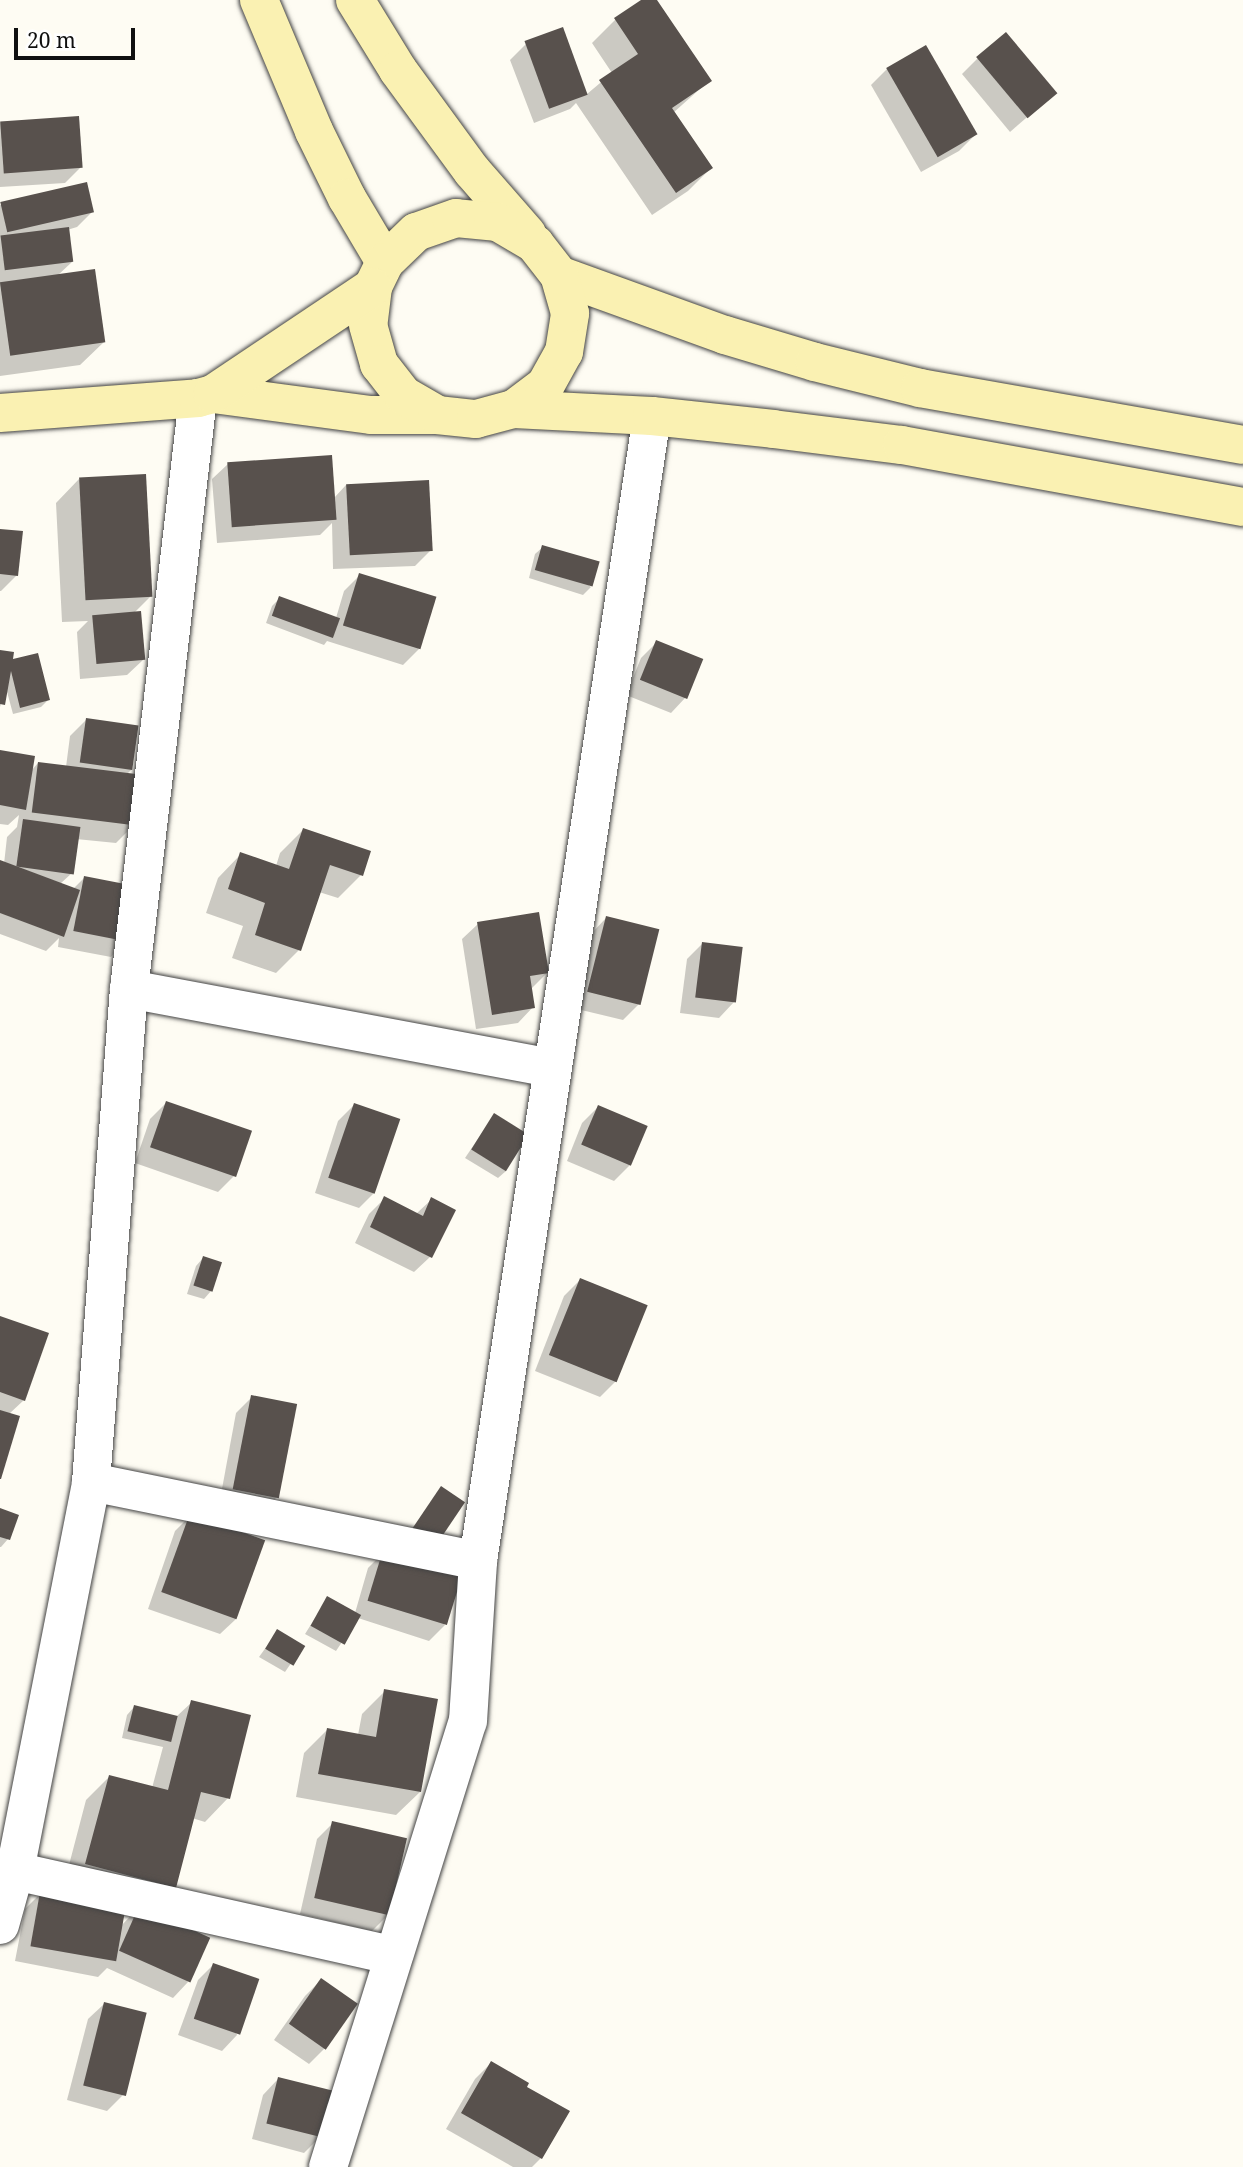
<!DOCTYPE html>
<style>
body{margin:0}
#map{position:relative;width:1243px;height:2167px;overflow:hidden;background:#fefcf3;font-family:"Noto Serif",serif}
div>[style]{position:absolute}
.shadow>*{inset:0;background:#0003}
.building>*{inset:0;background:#58514d;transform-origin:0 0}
.roads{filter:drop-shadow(0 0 2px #434343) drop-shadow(0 0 2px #434343)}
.street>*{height:38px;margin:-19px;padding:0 19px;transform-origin:19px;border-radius:19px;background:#fff}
.secondary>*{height:38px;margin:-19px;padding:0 19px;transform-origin:19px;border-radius:19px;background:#faf1b2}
span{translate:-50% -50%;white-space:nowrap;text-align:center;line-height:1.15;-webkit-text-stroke:7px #fff;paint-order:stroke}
.scale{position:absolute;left:14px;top:28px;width:121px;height:32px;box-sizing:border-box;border:4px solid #101010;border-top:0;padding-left:9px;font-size:21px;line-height:24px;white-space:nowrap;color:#101010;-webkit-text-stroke:5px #fff;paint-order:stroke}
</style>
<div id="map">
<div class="shadow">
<i style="clip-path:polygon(644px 0,655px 0,710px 80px,673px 113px,711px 168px,688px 191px,652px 215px,576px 103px,570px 109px,534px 123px,510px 60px,526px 44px,562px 30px,587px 94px,612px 73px,592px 43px,615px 20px)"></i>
<i style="clip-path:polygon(978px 58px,1055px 93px,1010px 132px,962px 74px)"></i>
<i style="clip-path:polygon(887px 69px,975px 135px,959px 151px,921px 172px,871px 85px)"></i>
<i style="clip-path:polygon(0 122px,81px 167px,65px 183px,0 187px)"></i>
<i style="clip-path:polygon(0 205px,92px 212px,77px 227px,67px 230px,72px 262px,57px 276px,104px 342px,80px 365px,0 376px)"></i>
<i style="clip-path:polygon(228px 464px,334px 498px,346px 485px,431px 550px,415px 566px,333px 569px,332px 523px,320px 535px,217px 543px,212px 479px)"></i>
<i style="clip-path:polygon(79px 479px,151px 596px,134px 613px,143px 660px,127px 675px,80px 679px,77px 632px,88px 621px,62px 622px,56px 503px)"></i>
<i style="clip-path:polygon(0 531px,17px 575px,1px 591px,0 591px)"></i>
<i style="clip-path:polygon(543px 547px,591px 587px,583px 595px,529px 578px,535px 554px)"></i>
<i style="clip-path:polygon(360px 575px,419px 649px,403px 665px,327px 641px,324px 645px,266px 623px,272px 606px,280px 598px,336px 618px,344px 591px)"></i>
<i style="clip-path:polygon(657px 642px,686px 697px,671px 713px,626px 695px,641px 658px)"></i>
<i style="clip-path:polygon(0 651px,48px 700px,41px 707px,13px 714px,6px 688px,0 707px)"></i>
<i style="clip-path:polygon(86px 720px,132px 769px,127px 774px,132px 827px,116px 843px,76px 839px,72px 873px,60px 884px,73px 889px,85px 877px,126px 941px,111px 957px,58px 947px,59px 938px,46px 951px,0 934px,0 862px,4px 864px,7px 837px,17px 827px,19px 815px,8px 825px,0 824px,0 752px,31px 771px,38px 763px,66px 767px,70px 736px)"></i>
<i style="clip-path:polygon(303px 830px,361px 875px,338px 898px,319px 892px,299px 950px,276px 973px,232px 958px,243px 926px,206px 913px,218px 878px,241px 854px,276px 866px,280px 853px)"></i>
<i style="clip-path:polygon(606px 918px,639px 1004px,623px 1020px,573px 1008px,591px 934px)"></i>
<i style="clip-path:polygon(478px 924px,548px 972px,532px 988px,533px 1007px,518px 1023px,476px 1029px,462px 939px)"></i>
<i style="clip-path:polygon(703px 943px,734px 1002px,719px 1018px,680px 1013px,687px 959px)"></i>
<i style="clip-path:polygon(166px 1103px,234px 1176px,218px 1192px,135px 1163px,150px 1119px)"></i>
<i style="clip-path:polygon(354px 1105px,375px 1192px,359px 1208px,315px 1193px,338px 1121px)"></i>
<i style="clip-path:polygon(598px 1107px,630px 1165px,614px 1181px,567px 1161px,582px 1123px)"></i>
<i style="clip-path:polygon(494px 1115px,506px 1171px,498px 1178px,465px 1158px)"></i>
<i style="clip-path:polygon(385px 1198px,416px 1214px,432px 1199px,430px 1257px,414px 1272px,355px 1243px,369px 1214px)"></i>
<i style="clip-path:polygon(203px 1258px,211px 1291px,204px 1299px,187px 1294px,196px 1266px)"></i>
<i style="clip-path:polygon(580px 1280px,616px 1381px,600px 1397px,535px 1371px,564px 1296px)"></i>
<i style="clip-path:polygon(0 1318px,24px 1400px,9px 1414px,0 1475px)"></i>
<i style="clip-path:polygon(252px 1397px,277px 1497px,261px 1513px,219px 1505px,236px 1413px)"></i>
<i style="clip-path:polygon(0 1510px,8px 1539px,1px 1547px,0 1547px)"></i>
<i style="clip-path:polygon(191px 1515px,263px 1541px,236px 1619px,220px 1634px,148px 1609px,175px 1531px)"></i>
<i style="clip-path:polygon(384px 1552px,445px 1625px,429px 1641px,358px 1618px,336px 1651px,305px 1634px,327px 1599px,355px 1613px,368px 1568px)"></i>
<i style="clip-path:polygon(277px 1632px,303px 1646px,285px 1672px,259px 1657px)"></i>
<i style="clip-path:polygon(385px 1691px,420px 1792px,396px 1815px,296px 1797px,304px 1753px,327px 1730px,358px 1735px,362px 1714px)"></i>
<i style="clip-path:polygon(192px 1702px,228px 1798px,205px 1822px,192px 1818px,149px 1912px,188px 1982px,173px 1998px,107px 1968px,98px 1977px,15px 1961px,25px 1909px,40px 1894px,121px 1926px,139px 1907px,63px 1888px,86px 1800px,109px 1777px,152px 1788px,163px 1747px,122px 1738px,127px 1715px,134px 1707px,176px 1717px)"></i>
<i style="clip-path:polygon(333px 1823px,388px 1915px,372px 1931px,300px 1914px,317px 1839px)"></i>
<i style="clip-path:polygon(213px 1965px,237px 2035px,222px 2051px,178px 2035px,198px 1980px)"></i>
<i style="clip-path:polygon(321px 1980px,356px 2004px,325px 2048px,309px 2064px,274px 2040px,305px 1996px)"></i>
<i style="clip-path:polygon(104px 2004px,123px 2095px,107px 2111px,67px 2100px,88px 2019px)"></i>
<i style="clip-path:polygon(491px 2063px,525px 2088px,541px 2158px,532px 2167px,513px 2167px,446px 2129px,475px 2079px)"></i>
<i style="clip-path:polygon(278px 2079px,320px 2137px,304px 2153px,252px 2139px,263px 2095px)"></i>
</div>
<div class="building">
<i style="clip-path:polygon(641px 0,657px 0,712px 81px,672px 108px,713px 168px,676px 193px,599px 80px,638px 54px,614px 18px)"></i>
<i style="left:563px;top:27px;width:72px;height:41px;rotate:70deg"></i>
<i style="left:1006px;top:32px;width:80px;height:39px;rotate:50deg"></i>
<i style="left:926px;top:45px;width:103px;height:46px;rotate:60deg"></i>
<i style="left:79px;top:116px;width:52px;height:79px;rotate:86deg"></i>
<i style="left:87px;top:182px;width:31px;height:89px;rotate:77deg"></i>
<i style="left:69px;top:227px;width:35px;height:69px;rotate:83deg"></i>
<i style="left:95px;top:269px;width:74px;height:96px;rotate:82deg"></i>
<i style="left:332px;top:455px;width:65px;height:105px;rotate:86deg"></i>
<i style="left:146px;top:474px;width:123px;height:67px;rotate:87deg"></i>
<i style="left:429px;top:480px;width:71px;height:83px;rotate:87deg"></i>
<i style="clip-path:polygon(0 529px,23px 531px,18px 576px,0 574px)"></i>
<i style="left:542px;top:545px;width:60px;height:26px;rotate:16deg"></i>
<i style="left:359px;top:573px;width:81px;height:55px;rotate:17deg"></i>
<i style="left:279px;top:596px;width:65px;height:21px;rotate:20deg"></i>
<i style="left:141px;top:611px;width:49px;height:49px;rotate:85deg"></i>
<i style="left:656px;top:640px;width:51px;height:43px;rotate:22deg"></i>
<i style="clip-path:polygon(0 650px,14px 652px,13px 659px,38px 653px,50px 700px,20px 708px,11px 671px,5px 705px,0 704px)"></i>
<i style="left:86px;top:718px;width:53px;height:45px;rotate:8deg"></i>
<i style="clip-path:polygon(0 750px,35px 756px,26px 810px,0 805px)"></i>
<i style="left:38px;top:762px;width:103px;height:51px;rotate:7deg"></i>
<i style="left:23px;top:819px;width:58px;height:48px;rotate:8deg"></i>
<i style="clip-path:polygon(303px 828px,371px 851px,363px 876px,330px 865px,301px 951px,255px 935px,265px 903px,228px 889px,240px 852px,289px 869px)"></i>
<i style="clip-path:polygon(0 860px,80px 890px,64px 937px,0 913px)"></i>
<i style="left:84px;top:876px;width:56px;height:56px;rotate:11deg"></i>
<i style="clip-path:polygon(539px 912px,549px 973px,530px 976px,535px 1008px,492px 1015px,477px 922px)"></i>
<i style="left:606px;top:916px;width:55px;height:78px;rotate:14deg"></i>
<i style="left:702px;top:942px;width:41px;height:56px;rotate:7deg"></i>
<i style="left:166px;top:1101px;width:91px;height:49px;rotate:19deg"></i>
<i style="left:354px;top:1103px;width:49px;height:79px;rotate:19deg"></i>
<i style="left:598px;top:1105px;width:54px;height:43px;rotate:23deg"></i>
<i style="left:494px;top:1113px;width:41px;height:43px;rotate:32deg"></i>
<i style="clip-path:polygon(384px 1196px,423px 1216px,431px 1197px,456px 1210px,432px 1258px,370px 1227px)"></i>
<i style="left:203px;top:1256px;width:20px;height:31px;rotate:18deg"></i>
<i style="left:580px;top:1278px;width:73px;height:83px;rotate:22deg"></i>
<i style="clip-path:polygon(0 1316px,49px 1333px,25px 1401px,0 1392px)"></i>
<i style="left:251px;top:1395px;width:47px;height:96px;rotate:11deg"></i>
<i style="clip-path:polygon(0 1410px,20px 1416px,1px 1479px,0 1479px)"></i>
<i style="left:441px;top:1486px;width:29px;height:51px;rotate:34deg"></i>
<i style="clip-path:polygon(0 1508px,19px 1515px,10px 1540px,0 1537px)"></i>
<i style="left:190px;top:1513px;width:80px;height:84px;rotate:20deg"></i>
<i style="left:383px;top:1550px;width:83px;height:53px;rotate:17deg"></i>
<i style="left:327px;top:1596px;width:39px;height:34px;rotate:29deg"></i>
<i style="left:277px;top:1629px;width:33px;height:23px;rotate:31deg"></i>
<i style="clip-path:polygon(384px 1689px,438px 1699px,421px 1792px,318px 1774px,327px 1728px,376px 1737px)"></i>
<i style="clip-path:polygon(191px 1700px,251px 1715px,230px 1799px,201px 1792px,176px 1888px,85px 1864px,109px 1775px,168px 1790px)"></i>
<i style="left:134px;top:1705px;width:45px;height:27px;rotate:14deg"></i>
<i style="left:332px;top:1821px;width:77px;height:79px;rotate:13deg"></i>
<i style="left:40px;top:1892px;width:87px;height:55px;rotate:10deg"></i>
<i style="left:139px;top:1906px;width:78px;height:49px;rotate:24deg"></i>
<i style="left:213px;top:1963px;width:49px;height:59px;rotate:19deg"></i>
<i style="left:321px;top:1978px;width:45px;height:56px;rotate:35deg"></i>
<i style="left:104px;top:2002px;width:44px;height:86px;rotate:14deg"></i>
<i style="clip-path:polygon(491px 2061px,529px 2083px,527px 2087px,570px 2111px,542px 2159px,461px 2113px)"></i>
<i style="left:278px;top:2077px;width:57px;height:48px;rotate:14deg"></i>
</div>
<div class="roads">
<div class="street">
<i style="left:129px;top:989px;width:431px;rotate:10.6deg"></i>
<i style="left:91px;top:1482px;width:395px;rotate:11.5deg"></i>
<i style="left:15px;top:1871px;width:388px;rotate:12.6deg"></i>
<i style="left:0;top:1925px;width:56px;rotate:-74.5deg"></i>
<i style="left:15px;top:1871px;width:396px;rotate:-78.9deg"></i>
<i style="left:91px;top:1482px;width:494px;rotate:-85.6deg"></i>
<i style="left:129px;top:989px;width:595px;rotate:-83.34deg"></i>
<i style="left:328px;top:2167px;width:467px;rotate:-72.6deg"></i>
<i style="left:468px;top:1721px;width:160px;rotate:-86.4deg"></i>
<i style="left:478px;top:1561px;width:1158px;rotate:-81.36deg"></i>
</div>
<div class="secondary">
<i style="left:259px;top:0;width:142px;rotate:67.2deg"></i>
<i style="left:314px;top:131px;width:75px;rotate:63.8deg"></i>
<i style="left:347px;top:198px;width:74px;rotate:59.3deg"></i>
<i style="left:355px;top:0;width:82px;rotate:58.4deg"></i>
<i style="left:398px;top:70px;width:125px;rotate:53.8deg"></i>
<i style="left:472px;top:171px;width:84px;rotate:48.9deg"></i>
<i style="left:559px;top:275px;width:177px;rotate:19.9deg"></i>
<i style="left:725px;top:335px;width:94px;rotate:16.7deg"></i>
<i style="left:815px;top:362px;width:108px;rotate:13.9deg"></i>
<i style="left:920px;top:388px;width:328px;rotate:10deg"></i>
<i style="left:213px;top:394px;width:159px;rotate:7.6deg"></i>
<i style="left:371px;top:415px;width:66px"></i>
<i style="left:514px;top:409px;width:39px;rotate:-37deg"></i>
<i style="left:545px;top:386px;width:39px;rotate:-61deg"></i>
<i style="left:564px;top:352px;width:39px;rotate:-81deg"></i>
<i style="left:570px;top:313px;width:40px;rotate:-106deg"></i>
<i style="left:559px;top:275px;width:39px;rotate:-128deg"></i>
<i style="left:535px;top:244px;width:43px;rotate:-149.3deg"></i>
<i style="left:498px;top:222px;width:42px;rotate:-174.6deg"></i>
<i style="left:456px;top:218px;width:42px;rotate:160.7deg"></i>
<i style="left:416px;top:232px;width:43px;rotate:135.9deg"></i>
<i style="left:385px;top:262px;width:28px;rotate:116deg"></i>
<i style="left:373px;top:287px;width:38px;rotate:97deg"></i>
<i style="left:368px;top:325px;width:41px;rotate:74.2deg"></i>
<i style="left:379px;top:364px;width:39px;rotate:52deg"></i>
<i style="left:403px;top:395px;width:39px;rotate:30deg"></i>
<i style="left:437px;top:415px;width:39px;rotate:6deg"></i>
<i style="left:476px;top:419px;width:39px;rotate:-15deg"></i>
<i style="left:514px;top:409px;width:138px;rotate:2.9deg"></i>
<i style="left:652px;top:416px;width:122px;rotate:6.1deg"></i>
<i style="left:773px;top:429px;width:130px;rotate:7.1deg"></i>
<i style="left:902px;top:445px;width:347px;rotate:10.3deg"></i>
<i style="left:0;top:413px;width:199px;rotate:-4.3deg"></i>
<i style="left:198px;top:398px;width:16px;rotate:-15deg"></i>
<i style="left:213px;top:394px;width:192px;rotate:-33.8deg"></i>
</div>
</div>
<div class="scale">20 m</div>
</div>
